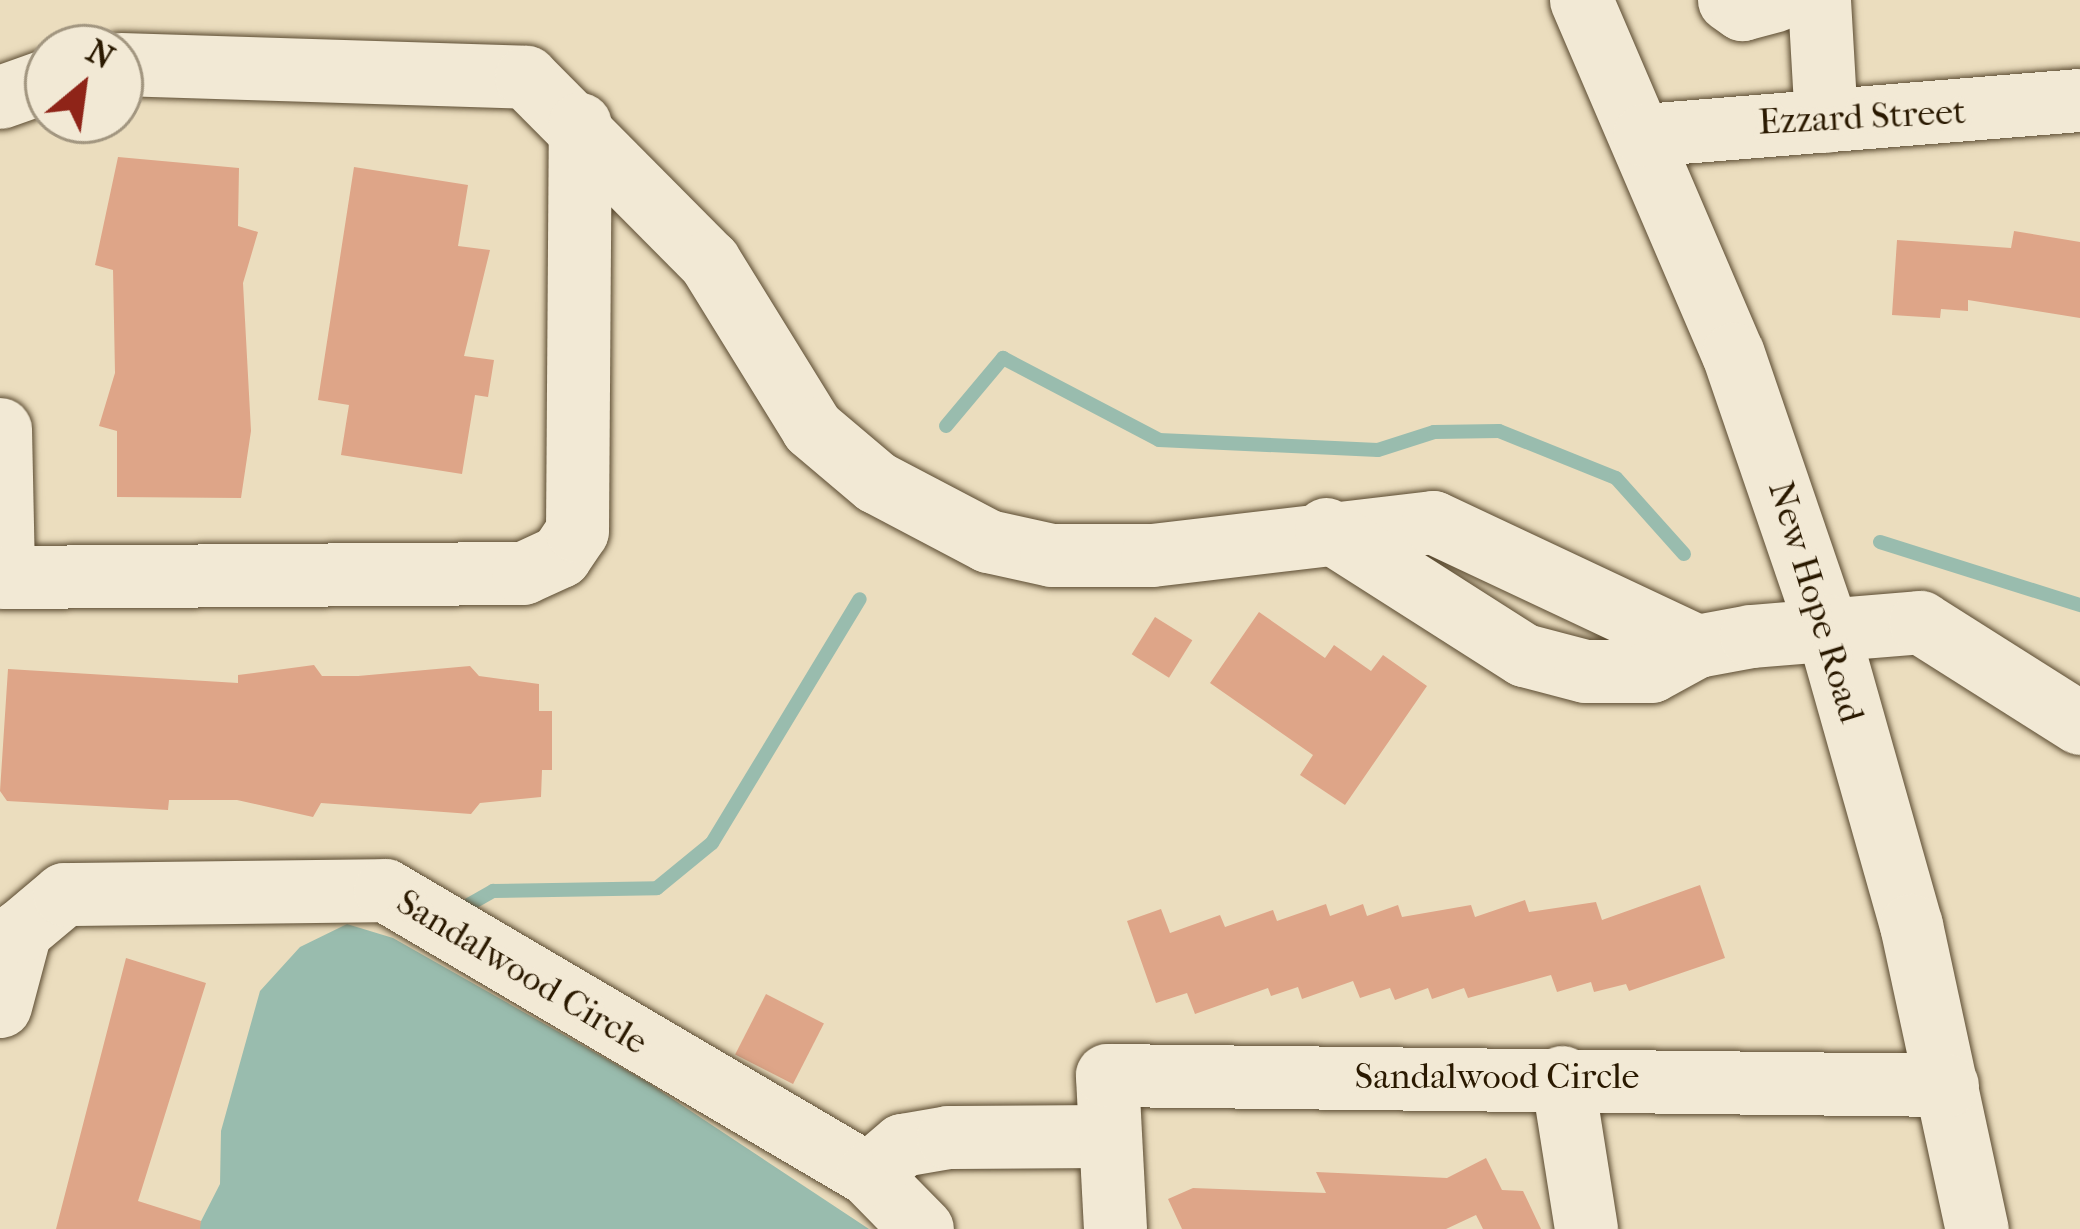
<!DOCTYPE html>
<style>
body{margin:0}
#map{position:relative;width:2080px;height:1229px;overflow:hidden;background:#ebddbe;font-family:"IM FELL French Canon",serif}
div>[style]{position:absolute}
.water>*{inset:0;background:#99bcae}
.stream>*{height:14px;margin:-7px;padding:0 7px;transform-origin:7px;border-radius:7px;background:#99bcae}
.building>*{inset:0;background:#dea588;transform-origin:0 0}
.roads{filter:drop-shadow(0 0 3px #5a4a30) drop-shadow(0 0 3px #5a4a30)}
.minor>*{height:63px;margin:-31.5px;padding:0 31.5px;transform-origin:31.5px;border-radius:31.5px;background:#f2e9d5}
span{translate:-50% -50%;white-space:nowrap;text-align:center;line-height:1.15;-webkit-text-stroke:12px #f2e9d5;paint-order:stroke}
.street-label{font-size:36px;color:#2a1900}
.north{position:absolute;left:24px;top:24px;width:120px;height:120px;box-sizing:border-box;background:#f2e9d5;border:3px solid #a29680;border-radius:50%;rotate:29deg;font-size:33px;font-weight:700;line-height:48px;text-align:center;color:#2a1900}
.north::after{content:'';display:block;margin:auto;width:42px;height:54px;background:#8f2418;clip-path:polygon(50% 0,100% 100%,50% 72%,0 100%)}
</style>
<div id="map">
<div class="water">
<i style="clip-path:polygon(347px 924px,393px 938px,647px 1082px,869px 1229px,197px 1229px,220px 1184px,221px 1131px,260px 991px,300px 947px)"></i>
</div>
<div class="stream">
<i style="left:946px;top:426px;width:89px;rotate:-50deg"></i>
<i style="left:1003px;top:358px;width:176px;rotate:27.7deg"></i>
<i style="left:1159px;top:440px;width:219px;rotate:2.6deg"></i>
<i style="left:1378px;top:450px;width:59px;rotate:-17.8deg"></i>
<i style="left:1434px;top:432px;width:65px;rotate:-0.9deg"></i>
<i style="left:1499px;top:431px;width:126px;rotate:21.9deg"></i>
<i style="left:1616px;top:478px;width:102px;rotate:48.2deg"></i>
<i style="left:1880px;top:542px;width:210px;rotate:17.5deg"></i>
<i style="left:456px;top:912px;width:43px;rotate:-29.6deg"></i>
<i style="left:493px;top:891px;width:164px;rotate:-1deg"></i>
<i style="left:657px;top:888px;width:71px;rotate:-39.3deg"></i>
<i style="left:712px;top:843px;width:285px;rotate:-58.8deg"></i>
</div>
<div class="building">
<i style="clip-path:polygon(118px 157px,239px 168px,238px 226px,258px 232px,243px 283px,251px 431px,241px 498px,117px 497px,117px 431px,99px 426px,115px 373px,113px 270px,95px 265px)"></i>
<i style="clip-path:polygon(354px 167px,468px 185px,458px 246px,490px 250px,464px 356px,494px 360px,488px 397px,475px 395px,462px 474px,341px 455px,349px 405px,318px 400px)"></i>
<i style="clip-path:polygon(2014px 231px,2080px 242px,2080px 318px,1968px 300px,1968px 311px,1941px 309px,1940px 318px,1892px 315px,1897px 240px,2011px 248px)"></i>
<i style="clip-path:polygon(1259px 612px,1325px 658px,1334px 645px,1371px 671px,1383px 655px,1427px 686px,1345px 805px,1300px 775px,1313px 755px,1210px 683px)"></i>
<i style="left:1155px;top:617px;width:44px;height:44px;rotate:32deg"></i>
<i style="clip-path:polygon(314px 665px,322px 676px,358px 676px,470px 666px,479px 676px,539px 684px,539px 711px,552px 711px,552px 770px,542px 770px,541px 797px,480px 803px,471px 814px,321px 803px,313px 817px,237px 800px,169px 800px,168px 810px,7px 801px,0 791px,8px 669px,238px 683px,238px 675px)"></i>
<i style="clip-path:polygon(1700px 885px,1725px 958px,1629px 991px,1626px 984px,1594px 992px,1591px 982px,1557px 992px,1551px 975px,1468px 998px,1464px 988px,1432px 999px,1428px 988px,1395px 1000px,1390px 988px,1360px 998px,1353px 981px,1302px 999px,1298px 987px,1271px 996px,1268px 988px,1195px 1014px,1187px 993px,1156px 1003px,1127px 921px,1161px 909px,1170px 933px,1220px 915px,1225px 927px,1273px 910px,1277px 921px,1326px 904px,1330px 916px,1363px 904px,1367px 916px,1398px 905px,1402px 917px,1471px 905px,1475px 917px,1525px 900px,1529px 912px,1596px 902px,1602px 920px)"></i>
<i style="clip-path:polygon(126px 958px,206px 983px,138px 1201px,201px 1221px,200px 1229px,56px 1229px)"></i>
<i style="left:766px;top:994px;width:65px;height:68px;rotate:27deg"></i>
<i style="clip-path:polygon(1486px 1158px,1502px 1190px,1523px 1191px,1541px 1229px,1483px 1229px,1476px 1215px,1446px 1229px,1182px 1229px,1168px 1199px,1193px 1188px,1326px 1193px,1316px 1172px,1447px 1178px)"></i>
</div>
<div class="roads">
<div class="minor">
<i style="left:1581px;top:0;width:385px;rotate:66.8deg"></i>
<i style="left:1733px;top:354px;width:287px;rotate:71.1deg"></i>
<i style="left:1826px;top:625px;width:312px;rotate:74.2deg"></i>
<i style="left:1911px;top:925px;width:311px;rotate:77.8deg"></i>
<i style="left:1729px;top:0;width:16px;rotate:35deg"></i>
<i style="left:1742px;top:9px;width:34px;rotate:-15deg"></i>
<i style="left:1819px;top:0;width:121px;rotate:86.7deg"></i>
<i style="left:120px;top:64px;width:406px;rotate:1.8deg"></i>
<i style="left:526px;top:77px;width:260px;rotate:45.2deg"></i>
<i style="left:709px;top:261px;width:196px;rotate:58.3deg"></i>
<i style="left:812px;top:428px;width:84px;rotate:40.2deg"></i>
<i style="left:876px;top:482px;width:127px;rotate:27.8deg"></i>
<i style="left:988px;top:541px;width:65px;rotate:12.5deg"></i>
<i style="left:1051px;top:555px;width:101px"></i>
<i style="left:1152px;top:555px;width:283px;rotate:-6.7deg"></i>
<i style="left:1433px;top:522px;width:292px;rotate:25.2deg"></i>
<i style="left:0;top:97px;width:51px;rotate:-19.5deg"></i>
<i style="left:1644px;top:135px;width:437px;rotate:-4.6deg"></i>
<i style="left:0;top:429px;width:148px;rotate:88.8deg"></i>
<i style="left:3px;top:577px;width:520px;rotate:-0.44deg"></i>
<i style="left:523px;top:573px;width:41px;rotate:-24.7deg"></i>
<i style="left:560px;top:556px;width:30px;rotate:-56deg"></i>
<i style="left:577px;top:531px;width:407px;rotate:-89.6deg"></i>
<i style="left:1326px;top:529px;width:235px;rotate:32.5deg"></i>
<i style="left:1524px;top:655px;width:63px;rotate:14.7deg"></i>
<i style="left:1585px;top:671px;width:66px"></i>
<i style="left:1651px;top:671px;width:52px;rotate:-28.5deg"></i>
<i style="left:1697px;top:646px;width:55px;rotate:-10.5deg"></i>
<i style="left:1751px;top:636px;width:170px;rotate:-4.7deg"></i>
<i style="left:1920px;top:622px;width:189px;rotate:32.3deg"></i>
<i style="left:0;top:1006px;width:78px;rotate:-75.1deg"></i>
<i style="left:20px;top:931px;width:57px;rotate:-40.1deg"></i>
<i style="left:64px;top:894px;width:321px;rotate:-0.7deg"></i>
<i style="left:385px;top:890px;width:560px;rotate:30.46deg"></i>
<i style="left:868px;top:1174px;width:77px;rotate:45.5deg"></i>
<i style="left:1562px;top:1077px;width:154px;rotate:81deg"></i>
<i style="left:868px;top:1174px;width:45px;rotate:-40.5deg"></i>
<i style="left:902px;top:1145px;width:47px;rotate:-9.9deg"></i>
<i style="left:948px;top:1137px;width:161px;rotate:-0.4deg"></i>
<i style="left:1115px;top:1229px;width:154px;rotate:-93deg"></i>
<i style="left:1107px;top:1075px;width:840px;rotate:0.68deg"></i>
</div>
</div>
<div class="street-label">
<span style="left:1862px;top:117px;rotate:-3deg">Ezzard Street</span>
<span style="left:1816px;top:602px;rotate:73deg">New Hope Road</span>
<span style="left:522px;top:972px;rotate:31deg">Sandalwood Circle</span>
<span style="left:1497px;top:1077px">Sandalwood Circle</span>
</div>
<div class="north">N</div>
</div>
